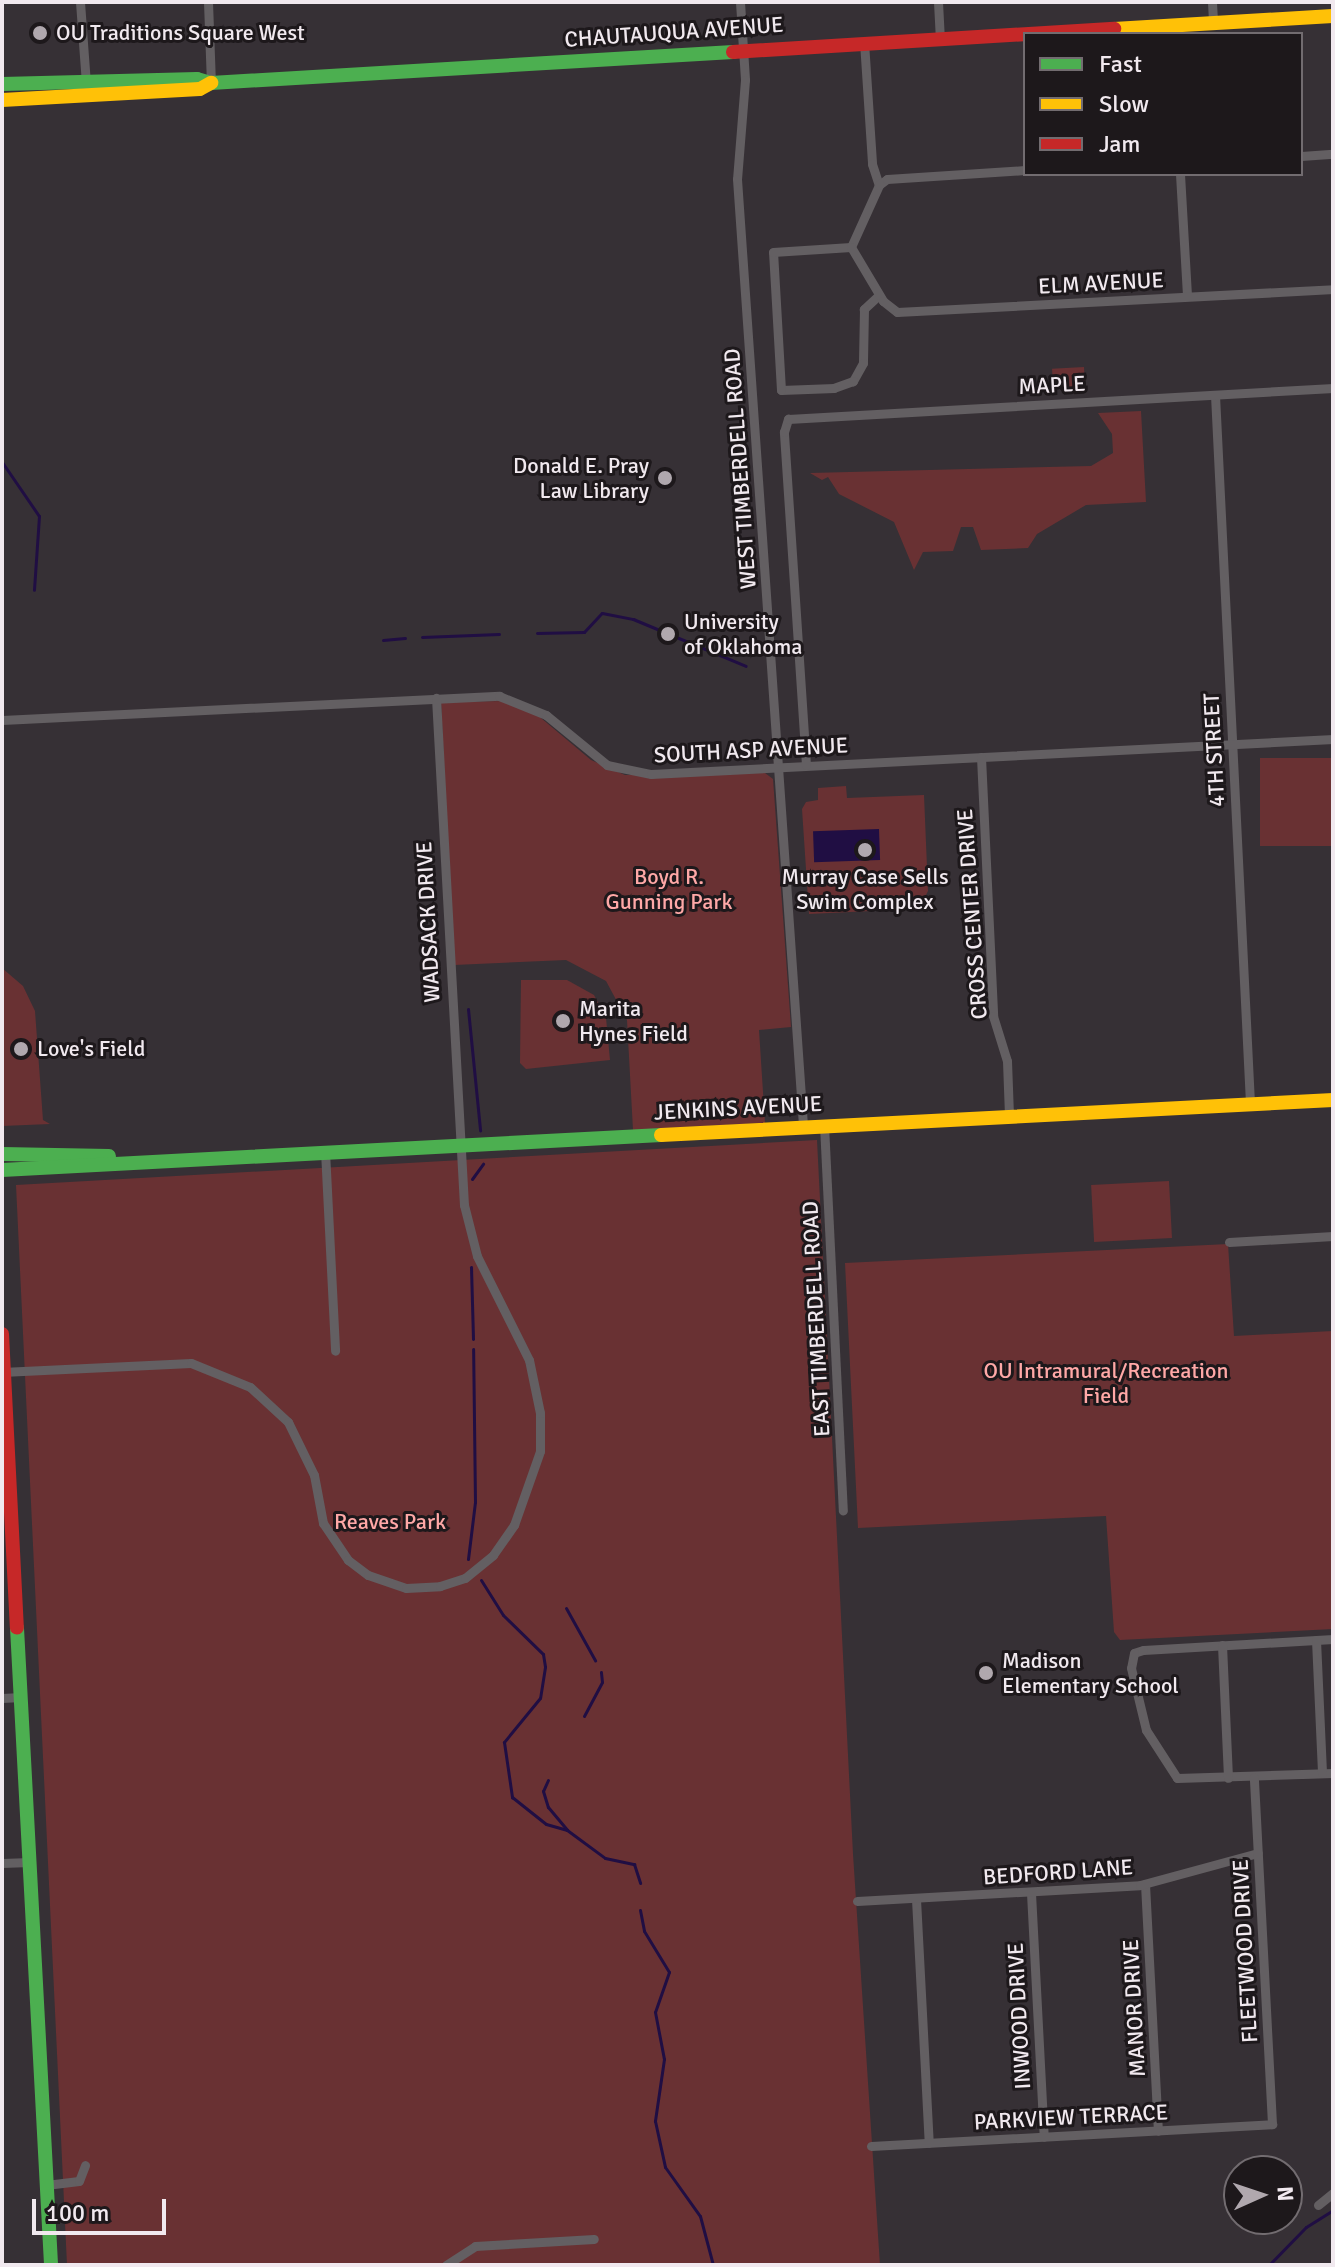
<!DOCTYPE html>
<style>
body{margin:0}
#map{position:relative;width:1335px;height:2267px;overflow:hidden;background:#363035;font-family:Signika,sans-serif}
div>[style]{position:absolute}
.green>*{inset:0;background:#693133;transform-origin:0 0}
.water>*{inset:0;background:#200e43;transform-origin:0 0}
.stream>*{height:3px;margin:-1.5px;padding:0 1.5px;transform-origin:1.5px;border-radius:1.5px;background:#200e43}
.street>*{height:9px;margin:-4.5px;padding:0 4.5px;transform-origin:4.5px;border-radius:4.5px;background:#635f62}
.fast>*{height:14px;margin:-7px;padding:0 7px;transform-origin:7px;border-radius:7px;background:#4caf50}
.slow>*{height:14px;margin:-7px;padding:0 7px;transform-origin:7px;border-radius:7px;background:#ffc107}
.jam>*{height:14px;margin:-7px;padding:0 7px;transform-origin:7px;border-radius:7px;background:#c62828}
.dots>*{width:22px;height:22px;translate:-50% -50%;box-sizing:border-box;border:4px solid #1d181b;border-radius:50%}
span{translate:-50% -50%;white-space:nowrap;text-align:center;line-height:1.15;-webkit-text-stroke:6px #1d181b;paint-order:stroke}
.street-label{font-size:22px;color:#f1e9ef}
.poi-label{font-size:22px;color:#f1e9ef}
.left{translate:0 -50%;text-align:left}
.right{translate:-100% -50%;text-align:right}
.park-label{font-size:22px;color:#ffa8a7}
.frame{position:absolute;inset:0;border:4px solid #f1e9ef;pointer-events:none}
.legend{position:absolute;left:1023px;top:32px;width:280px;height:144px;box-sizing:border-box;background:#1d181b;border:2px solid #726c70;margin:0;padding:10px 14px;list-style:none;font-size:24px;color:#f1e9ef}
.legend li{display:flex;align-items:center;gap:16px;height:40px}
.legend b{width:40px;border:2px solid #726c70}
.north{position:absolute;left:1223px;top:2155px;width:80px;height:80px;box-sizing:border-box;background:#1d181b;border:2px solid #726c70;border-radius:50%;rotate:87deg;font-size:22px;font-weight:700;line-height:32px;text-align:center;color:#f1e9ef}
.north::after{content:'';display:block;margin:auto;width:28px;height:36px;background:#b0a8ae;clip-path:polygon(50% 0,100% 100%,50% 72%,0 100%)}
.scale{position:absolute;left:32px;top:2199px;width:134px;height:36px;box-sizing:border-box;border:4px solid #f1e9ef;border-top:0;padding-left:10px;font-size:24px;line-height:28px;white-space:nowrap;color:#f1e9ef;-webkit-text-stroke:6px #1d181b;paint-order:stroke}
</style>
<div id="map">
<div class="green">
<i style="left:1084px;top:367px;width:20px;height:32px;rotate:87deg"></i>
<i style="clip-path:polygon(1141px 411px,1146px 502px,1086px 505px,1037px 534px,1028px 548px,981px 550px,973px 527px,961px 527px,953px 551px,923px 552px,914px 570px,894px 522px,839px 494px,828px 477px,822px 480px,810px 473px,1091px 466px,1113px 453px,1112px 434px,1098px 413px)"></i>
<i style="clip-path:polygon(503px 701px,535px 713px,591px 760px,625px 775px,765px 773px,773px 779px,791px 1027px,759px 1030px,765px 1123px,633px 1130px,627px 1020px,606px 981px,566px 960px,454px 965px,441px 702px)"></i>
<i style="left:1333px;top:758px;width:88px;height:73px;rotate:90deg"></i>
<i style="clip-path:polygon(846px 786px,847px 798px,924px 795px,928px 891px,924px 899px,874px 901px,871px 911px,809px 914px,802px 809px,806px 802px,818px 800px,818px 788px)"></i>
<i style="clip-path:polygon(2px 968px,23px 986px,35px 1011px,43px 1120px,50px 1124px,2px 1126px)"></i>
<i style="clip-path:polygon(521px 980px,567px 980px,594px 995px,606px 1018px,610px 1060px,526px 1069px,520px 1063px)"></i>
<i style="clip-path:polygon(817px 1140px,853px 1854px,880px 2265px,67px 2265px,16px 1185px)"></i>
<i style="left:1169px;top:1181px;width:57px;height:78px;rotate:87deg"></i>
<i style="clip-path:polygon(1228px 1244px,1234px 1336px,1333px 1331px,1333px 1629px,1120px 1640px,1114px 1632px,1106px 1516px,858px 1528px,845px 1263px)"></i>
</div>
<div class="water">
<i style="left:879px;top:829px;width:31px;height:66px;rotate:88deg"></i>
</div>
<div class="stream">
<i style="left:2px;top:462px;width:65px;rotate:55.6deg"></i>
<i style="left:39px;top:516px;width:74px;rotate:93.9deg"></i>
<i style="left:537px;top:633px;width:47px;rotate:-1.2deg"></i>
<i style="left:584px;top:632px;width:26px;rotate:-47deg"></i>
<i style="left:602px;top:613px;width:32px;rotate:11deg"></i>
<i style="left:633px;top:619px;width:122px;rotate:22.6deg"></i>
<i style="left:422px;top:637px;width:77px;rotate:-2.2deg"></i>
<i style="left:383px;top:640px;width:22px;rotate:-5deg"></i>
<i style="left:468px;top:1009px;width:122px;rotate:84.3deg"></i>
<i style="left:472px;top:1179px;width:19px;rotate:-54deg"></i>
<i style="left:471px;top:1267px;width:72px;rotate:88.4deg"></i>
<i style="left:468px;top:1559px;width:57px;rotate:-83deg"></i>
<i style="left:475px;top:1502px;width:153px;rotate:-90.7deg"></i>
<i style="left:481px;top:1580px;width:41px;rotate:57.8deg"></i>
<i style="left:503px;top:1615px;width:56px;rotate:44.3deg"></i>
<i style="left:543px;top:1654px;width:13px;rotate:81deg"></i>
<i style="left:545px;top:1667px;width:31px;rotate:99deg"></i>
<i style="left:540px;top:1698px;width:57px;rotate:129.3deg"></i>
<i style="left:504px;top:1742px;width:56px;rotate:81.7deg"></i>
<i style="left:512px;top:1797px;width:43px;rotate:38.5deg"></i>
<i style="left:546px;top:1824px;width:22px;rotate:16deg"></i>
<i style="left:566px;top:1608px;width:60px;rotate:60.9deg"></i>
<i style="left:584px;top:1716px;width:38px;rotate:-62deg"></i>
<i style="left:602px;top:1682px;width:10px;rotate:-96deg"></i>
<i style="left:548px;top:1780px;width:12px;rotate:114deg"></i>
<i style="left:543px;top:1791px;width:17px;rotate:73deg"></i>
<i style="left:548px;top:1807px;width:30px;rotate:50deg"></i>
<i style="left:567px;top:1830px;width:47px;rotate:36.4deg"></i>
<i style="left:605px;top:1858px;width:30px;rotate:12deg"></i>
<i style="left:634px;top:1864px;width:20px;rotate:72deg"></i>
<i style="left:640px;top:1910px;width:21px;rotate:79deg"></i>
<i style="left:644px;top:1931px;width:48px;rotate:58.6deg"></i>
<i style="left:669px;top:1972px;width:42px;rotate:109.3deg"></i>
<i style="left:655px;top:2012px;width:48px;rotate:79.2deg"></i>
<i style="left:664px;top:2059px;width:63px;rotate:98.3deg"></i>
<i style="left:655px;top:2121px;width:47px;rotate:77.7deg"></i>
<i style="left:665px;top:2167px;width:60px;rotate:54.5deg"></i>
<i style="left:700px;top:2216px;width:51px;rotate:75.1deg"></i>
<i style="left:1269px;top:2265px;width:53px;rotate:-45.8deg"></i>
<i style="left:1306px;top:2227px;width:32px;rotate:-32deg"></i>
</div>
<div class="street">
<i style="left:80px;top:2px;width:82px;rotate:85.8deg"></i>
<i style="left:208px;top:2px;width:81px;rotate:87.9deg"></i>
<i style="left:740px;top:2px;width:78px;rotate:86.3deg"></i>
<i style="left:745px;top:80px;width:99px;rotate:94.6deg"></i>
<i style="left:737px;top:179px;width:949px;rotate:86.01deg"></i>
<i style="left:938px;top:2px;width:35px;rotate:87deg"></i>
<i style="left:1212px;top:2px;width:20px;rotate:87deg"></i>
<i style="left:864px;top:42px;width:122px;rotate:86.2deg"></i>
<i style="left:872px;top:164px;width:22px;rotate:72deg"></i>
<i style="left:1301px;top:156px;width:32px;rotate:-4deg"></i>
<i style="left:1180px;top:174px;width:122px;rotate:86.7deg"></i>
<i style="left:851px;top:247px;width:68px;rotate:-65.7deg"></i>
<i style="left:879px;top:185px;width:10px;rotate:-37deg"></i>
<i style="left:887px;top:179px;width:138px;rotate:-3.7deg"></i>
<i style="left:879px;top:295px;width:21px;rotate:137deg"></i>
<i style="left:864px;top:309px;width:54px;rotate:91.1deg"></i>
<i style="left:863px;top:363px;width:21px;rotate:119deg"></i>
<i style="left:853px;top:381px;width:20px;rotate:160deg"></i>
<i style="left:834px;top:388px;width:53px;rotate:177.8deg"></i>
<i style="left:781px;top:390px;width:138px;rotate:-93.3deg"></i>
<i style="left:773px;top:252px;width:78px;rotate:-3.7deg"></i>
<i style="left:851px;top:247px;width:63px;rotate:59.3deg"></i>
<i style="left:883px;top:301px;width:18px;rotate:38deg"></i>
<i style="left:897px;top:312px;width:437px;rotate:-3deg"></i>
<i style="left:1215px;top:395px;width:710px;rotate:87.17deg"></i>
<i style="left:2px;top:720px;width:498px;rotate:-2.8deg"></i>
<i style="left:499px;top:696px;width:51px;rotate:22deg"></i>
<i style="left:546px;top:715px;width:79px;rotate:39.3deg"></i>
<i style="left:607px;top:765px;width:45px;rotate:11.6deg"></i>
<i style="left:651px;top:774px;width:683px;rotate:-2.94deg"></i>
<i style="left:981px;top:757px;width:259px;rotate:87.3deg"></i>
<i style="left:993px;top:1016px;width:47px;rotate:72.7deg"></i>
<i style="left:1007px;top:1061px;width:55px;rotate:87.9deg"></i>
<i style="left:806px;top:765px;width:334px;rotate:-93.8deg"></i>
<i style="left:784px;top:432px;width:14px;rotate:-73deg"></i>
<i style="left:788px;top:419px;width:546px;rotate:-3.26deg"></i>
<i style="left:824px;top:1125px;width:386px;rotate:87.2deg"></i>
<i style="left:325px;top:1151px;width:200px;rotate:87.1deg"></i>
<i style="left:1229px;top:1242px;width:104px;rotate:-3.3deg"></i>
<i style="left:2px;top:1372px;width:189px;rotate:-2.7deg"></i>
<i style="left:191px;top:1363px;width:64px;rotate:22.1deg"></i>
<i style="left:250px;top:1387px;width:52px;rotate:42.6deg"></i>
<i style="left:288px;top:1422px;width:59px;rotate:63.9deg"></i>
<i style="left:314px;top:1475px;width:49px;rotate:79.4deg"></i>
<i style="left:323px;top:1523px;width:45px;rotate:56deg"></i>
<i style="left:348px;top:1560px;width:25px;rotate:37deg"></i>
<i style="left:368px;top:1575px;width:40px;rotate:18.9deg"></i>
<i style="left:406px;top:1588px;width:34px;rotate:-3deg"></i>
<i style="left:440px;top:1586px;width:26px;rotate:-18deg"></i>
<i style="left:465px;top:1578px;width:36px;rotate:-39deg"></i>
<i style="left:493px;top:1555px;width:37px;rotate:-55deg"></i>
<i style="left:514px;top:1525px;width:78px;rotate:-70.6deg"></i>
<i style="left:540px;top:1451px;width:38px;rotate:-90deg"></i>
<i style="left:540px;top:1413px;width:54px;rotate:-101.7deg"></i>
<i style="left:529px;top:1360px;width:116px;rotate:-116.6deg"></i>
<i style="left:477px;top:1256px;width:53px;rotate:-104.3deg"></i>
<i style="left:464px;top:1205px;width:508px;rotate:-93.16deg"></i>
<i style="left:1333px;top:1639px;width:190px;rotate:176.7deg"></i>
<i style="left:1143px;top:1650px;width:9px;rotate:162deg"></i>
<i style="left:1134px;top:1653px;width:15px;rotate:101deg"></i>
<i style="left:1131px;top:1668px;width:64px;rotate:76.4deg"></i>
<i style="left:1146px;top:1730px;width:57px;rotate:57.1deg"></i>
<i style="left:1177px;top:1778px;width:156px;rotate:-1.8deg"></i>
<i style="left:1316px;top:1640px;width:133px;rotate:87.4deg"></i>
<i style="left:1222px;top:1645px;width:133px;rotate:87.4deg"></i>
<i style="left:2px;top:1698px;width:19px;rotate:-3deg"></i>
<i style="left:2px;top:1863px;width:28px;rotate:-2deg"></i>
<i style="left:1145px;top:1884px;width:247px;rotate:87deg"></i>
<i style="left:1031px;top:1893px;width:244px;rotate:87deg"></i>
<i style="left:916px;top:1899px;width:244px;rotate:87deg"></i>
<i style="left:857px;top:1901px;width:283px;rotate:-3.2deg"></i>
<i style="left:1140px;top:1885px;width:122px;rotate:-15.2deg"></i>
<i style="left:871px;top:2146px;width:402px;rotate:-3.1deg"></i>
<i style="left:1272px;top:2124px;width:347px;rotate:-93deg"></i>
<i style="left:46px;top:2185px;width:33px;rotate:-7deg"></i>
<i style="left:79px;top:2181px;width:17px;rotate:-69deg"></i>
<i style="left:1318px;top:2205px;width:19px;rotate:-39deg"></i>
<i style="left:446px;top:2265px;width:35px;rotate:-33deg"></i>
<i style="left:475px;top:2246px;width:119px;rotate:-3.4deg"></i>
</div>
<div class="fast">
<i style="left:2px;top:84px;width:195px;rotate:-1.5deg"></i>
<i style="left:197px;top:79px;width:15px;rotate:16deg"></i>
<i style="left:211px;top:83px;width:523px;rotate:-3.4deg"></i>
<i style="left:2px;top:1154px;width:107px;rotate:1.1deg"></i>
<i style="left:2px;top:1170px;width:660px;rotate:-3.04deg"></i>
<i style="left:17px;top:1628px;width:638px;rotate:86.94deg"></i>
</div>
<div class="slow">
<i style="left:1114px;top:29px;width:219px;rotate:-3.4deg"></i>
<i style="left:2px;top:100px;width:198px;rotate:-3.2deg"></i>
<i style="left:200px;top:89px;width:13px;rotate:-29deg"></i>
<i style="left:661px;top:1135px;width:673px;rotate:-2.98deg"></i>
</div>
<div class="jam">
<i style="left:733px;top:52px;width:382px;rotate:-3.5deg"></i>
<i style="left:2px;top:1334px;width:294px;rotate:87.1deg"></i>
</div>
<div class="dots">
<i style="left:40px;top:33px;background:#b0a8ae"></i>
<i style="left:665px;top:478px;background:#b0a8ae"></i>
<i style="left:668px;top:634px;background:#b0a8ae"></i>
<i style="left:865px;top:850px;background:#b0a8ae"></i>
<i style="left:563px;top:1021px;background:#b0a8ae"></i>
<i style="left:21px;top:1049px;background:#b0a8ae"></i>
<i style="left:986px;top:1673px;background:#b0a8ae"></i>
</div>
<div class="street-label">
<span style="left:674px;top:32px;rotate:-4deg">CHAUTAUQUA AVENUE</span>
<span style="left:1101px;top:283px;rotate:-3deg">ELM AVENUE</span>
<span style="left:1052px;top:385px;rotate:-3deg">MAPLE</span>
<span style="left:740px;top:469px;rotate:-94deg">WEST TIMBERDELL ROAD</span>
<span style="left:751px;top:750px;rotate:-3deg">SOUTH ASP AVENUE</span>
<span style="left:1214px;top:750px;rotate:-93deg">4TH STREET</span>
<span style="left:972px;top:914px;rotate:-94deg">CROSS CENTER DRIVE</span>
<span style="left:428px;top:922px;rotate:-93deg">WADSACK DRIVE</span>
<span style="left:738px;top:1108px;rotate:-3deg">JENKINS AVENUE</span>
<span style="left:816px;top:1319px;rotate:-93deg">EAST TIMBERDELL ROAD</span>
<span style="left:1058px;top:1872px;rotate:-4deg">BEDFORD LANE</span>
<span style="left:1245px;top:1951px;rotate:-93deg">FLEETWOOD DRIVE</span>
<span style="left:1134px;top:2008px;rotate:-93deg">MANOR DRIVE</span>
<span style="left:1019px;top:2016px;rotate:-93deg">INWOOD DRIVE</span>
<span style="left:1071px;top:2117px;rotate:-3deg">PARKVIEW TERRACE</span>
</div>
<div class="poi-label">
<span class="left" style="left:56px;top:33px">OU Traditions Square West</span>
<span class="right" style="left:649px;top:478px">Donald E. Pray<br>Law Library</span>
<span class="left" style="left:684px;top:634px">University<br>of Oklahoma</span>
<span style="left:865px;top:889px">Murray Case Sells<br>Swim Complex</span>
<span class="left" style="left:579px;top:1021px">Marita<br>Hynes Field</span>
<span class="left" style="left:37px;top:1049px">Love's Field</span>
<span class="left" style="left:1002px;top:1673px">Madison<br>Elementary School</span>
</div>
<div class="park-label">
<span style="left:669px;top:889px">Boyd R.<br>Gunning Park</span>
<span style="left:1106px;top:1383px">OU Intramural/Recreation<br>Field</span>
<span style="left:390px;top:1522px">Reaves Park</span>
</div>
<div class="frame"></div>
<ul class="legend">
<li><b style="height:10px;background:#4caf50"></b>Fast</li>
<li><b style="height:10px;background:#ffc107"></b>Slow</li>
<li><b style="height:10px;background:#c62828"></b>Jam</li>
</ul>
<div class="north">N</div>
<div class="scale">100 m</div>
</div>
